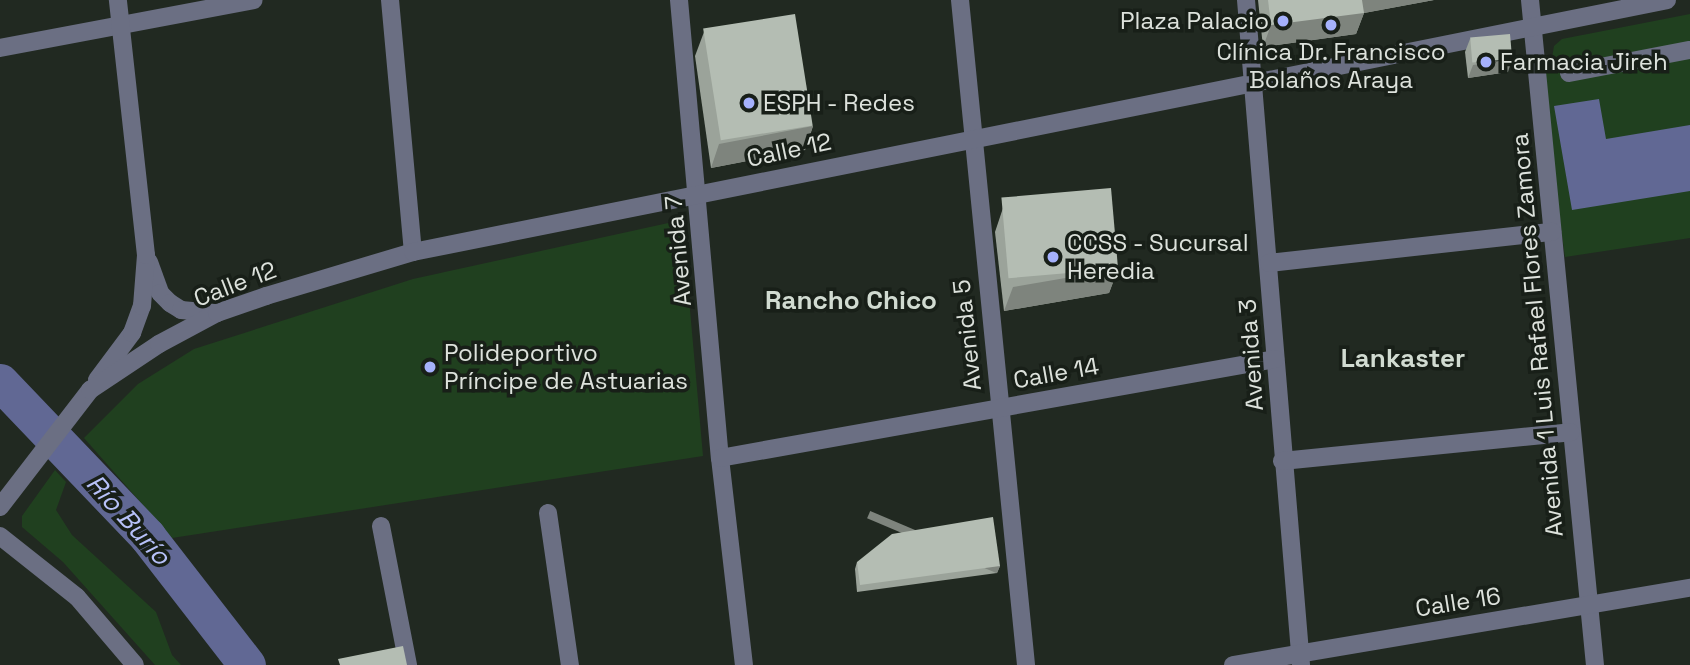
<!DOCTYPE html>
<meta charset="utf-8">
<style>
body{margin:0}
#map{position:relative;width:1690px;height:665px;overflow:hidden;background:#212921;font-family:"Space Grotesk",sans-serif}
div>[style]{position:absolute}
.green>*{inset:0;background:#20401f}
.water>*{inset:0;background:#616894}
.river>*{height:37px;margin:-18.5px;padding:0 18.5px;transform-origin:18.5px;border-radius:18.5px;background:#616894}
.minor>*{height:18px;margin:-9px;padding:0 9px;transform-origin:9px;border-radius:9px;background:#6b6f83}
.wall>*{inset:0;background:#9ba39a}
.shaded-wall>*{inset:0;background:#7e847d;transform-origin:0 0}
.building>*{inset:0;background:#b4bdb3;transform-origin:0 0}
.dots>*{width:19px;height:19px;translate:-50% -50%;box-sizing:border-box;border:4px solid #181f18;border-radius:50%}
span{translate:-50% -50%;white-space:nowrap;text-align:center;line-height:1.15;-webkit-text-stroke:7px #181f18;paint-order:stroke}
.poi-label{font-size:24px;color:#dde2dc}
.right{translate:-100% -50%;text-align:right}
.left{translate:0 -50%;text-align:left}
.street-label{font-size:24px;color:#dde2dc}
.neighbourhood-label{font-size:26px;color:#d1dbd1;font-weight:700}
.water-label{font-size:26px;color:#b7c1f9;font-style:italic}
</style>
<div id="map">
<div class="green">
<i style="clip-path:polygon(1690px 14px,1690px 238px,1565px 257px,1539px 67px,1552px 58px,1554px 46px,1562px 39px)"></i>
<i style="clip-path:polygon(682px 220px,703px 456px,172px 538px,84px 438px,138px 384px,194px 349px,413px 279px)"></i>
<i style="clip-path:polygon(55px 470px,66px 482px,56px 510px,72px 535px,156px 612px,172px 655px,181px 665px,155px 665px,63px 562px,22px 527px,22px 516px)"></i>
</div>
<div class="water">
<i style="clip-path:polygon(1599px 99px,1606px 139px,1690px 125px,1690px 191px,1572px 210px,1554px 106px)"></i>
</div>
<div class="river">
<i style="left:0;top:382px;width:213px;rotate:46.3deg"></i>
<i style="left:147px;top:536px;width:163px;rotate:52.2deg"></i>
</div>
<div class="minor">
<i style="left:390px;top:0;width:253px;rotate:84.8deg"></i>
<i style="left:679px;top:0;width:460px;rotate:84.9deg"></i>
<i style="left:720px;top:458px;width:208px;rotate:83.4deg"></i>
<i style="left:960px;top:0;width:668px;rotate:84.33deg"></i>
<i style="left:1246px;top:0;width:667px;rotate:85.27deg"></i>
<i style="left:1530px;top:0;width:668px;rotate:84.42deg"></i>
<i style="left:0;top:48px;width:258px;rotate:-10.7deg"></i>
<i style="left:1569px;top:73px;width:123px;rotate:-10.8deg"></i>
<i style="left:149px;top:262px;width:33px;rotate:70deg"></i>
<i style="left:160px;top:293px;width:14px;rotate:45deg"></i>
<i style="left:170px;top:303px;width:13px;rotate:32deg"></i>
<i style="left:181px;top:310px;width:36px;rotate:5deg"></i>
<i style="left:1269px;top:263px;width:285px;rotate:-6.3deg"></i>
<i style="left:97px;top:380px;width:59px;rotate:-53.3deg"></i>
<i style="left:132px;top:333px;width:29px;rotate:-70deg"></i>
<i style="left:142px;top:306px;width:51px;rotate:-85.5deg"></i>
<i style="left:146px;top:255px;width:257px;rotate:-96.3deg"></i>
<i style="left:720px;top:458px;width:564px;rotate:-10.11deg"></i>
<i style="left:1282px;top:461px;width:290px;rotate:-5.7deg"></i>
<i style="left:0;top:507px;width:148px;rotate:-52.4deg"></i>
<i style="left:90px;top:390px;width:83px;rotate:-33.7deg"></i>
<i style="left:159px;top:344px;width:66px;rotate:-28.1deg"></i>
<i style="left:217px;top:313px;width:52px;rotate:-19.1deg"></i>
<i style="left:266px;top:296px;width:153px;rotate:-16.7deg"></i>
<i style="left:413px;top:252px;width:1279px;rotate:-11.36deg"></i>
<i style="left:548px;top:513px;width:154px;rotate:81.8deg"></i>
<i style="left:381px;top:526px;width:142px;rotate:79deg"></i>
<i style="left:0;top:536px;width:98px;rotate:38.4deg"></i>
<i style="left:77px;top:597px;width:89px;rotate:49.5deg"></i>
<i style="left:1233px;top:665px;width:463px;rotate:-9.6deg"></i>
</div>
<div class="wall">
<i style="clip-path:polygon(1258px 0,1434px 0,1364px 13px,1356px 34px,1263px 47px)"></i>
<i style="clip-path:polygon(704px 32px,813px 126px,805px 150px,711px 168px,695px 56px)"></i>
<i style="clip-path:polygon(1470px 39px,1508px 72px,1468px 78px,1465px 52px)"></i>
<i style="clip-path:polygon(1003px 208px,1118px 269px,1109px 293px,1004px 311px,995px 232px)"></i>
<i style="clip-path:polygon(857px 562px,1000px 566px,997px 573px,857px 592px,855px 569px)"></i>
</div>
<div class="shaded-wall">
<i style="clip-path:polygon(1359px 0,1434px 0,1364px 13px,1356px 34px,1263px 47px,1271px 25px)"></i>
<i style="clip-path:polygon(1512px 59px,1508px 72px,1468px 78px,1473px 65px)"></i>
<i style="clip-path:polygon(813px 126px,805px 150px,711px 168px,719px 144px)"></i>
<i style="clip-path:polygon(1118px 269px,1109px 293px,1004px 311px,1013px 287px)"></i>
<i style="left:1000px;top:566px;width:8px;height:141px;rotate:113deg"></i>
</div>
<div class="building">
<i style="clip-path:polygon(1268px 0,1362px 0,1364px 13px,1271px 25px)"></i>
<i style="left:795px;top:14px;width:113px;height:93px;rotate:81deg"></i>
<i style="left:1510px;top:34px;width:25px;height:40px;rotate:85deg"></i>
<i style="left:1111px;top:188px;width:81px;height:110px;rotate:85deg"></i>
<i style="clip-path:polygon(993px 517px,1000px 566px,860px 585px,857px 562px,892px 534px)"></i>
<i style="clip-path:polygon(403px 646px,407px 665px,340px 665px,338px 659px)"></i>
</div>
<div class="dots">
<i style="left:1283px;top:21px;background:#a5b1fc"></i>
<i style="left:1331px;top:25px;background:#a5b1fc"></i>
<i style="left:1486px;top:62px;background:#a5b1fc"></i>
<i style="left:749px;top:103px;background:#a5b1fc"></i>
<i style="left:1053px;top:257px;background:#a5b1fc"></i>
<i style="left:430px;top:367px;background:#a5b1fc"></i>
</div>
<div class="poi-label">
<span class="right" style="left:1269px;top:21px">Plaza Palacio</span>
<span style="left:1331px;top:66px">Clínica Dr. Francisco<br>Bolaños Araya</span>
<span class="left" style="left:1500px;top:62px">Farmacia Jireh</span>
<span class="left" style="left:763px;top:103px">ESPH - Redes</span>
<span class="left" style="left:1067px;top:257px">CCSS - Sucursal<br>Heredia</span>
<span class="left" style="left:444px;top:367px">Polideportivo<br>Príncipe de Astuarias</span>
</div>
<div class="street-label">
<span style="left:789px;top:150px;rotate:-12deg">Calle 12</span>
<span style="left:678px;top:251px;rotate:-95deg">Avenida 7</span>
<span style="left:235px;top:284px;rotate:-21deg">Calle 12</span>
<span style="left:967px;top:335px;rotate:-96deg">Avenida 5</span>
<span style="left:1537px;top:335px;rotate:-95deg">Avenida 1 Luis Rafael Flores Zamora</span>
<span style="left:1251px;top:355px;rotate:-94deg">Avenida 3</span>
<span style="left:1056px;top:373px;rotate:-10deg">Calle 14</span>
<span style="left:1458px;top:602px;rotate:-9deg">Calle 16</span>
</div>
<div class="neighbourhood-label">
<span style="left:851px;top:301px">Rancho Chico</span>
<span style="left:1403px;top:359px">Lankaster</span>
</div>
<div class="water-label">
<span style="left:128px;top:520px;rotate:48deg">Río Burío</span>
</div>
</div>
